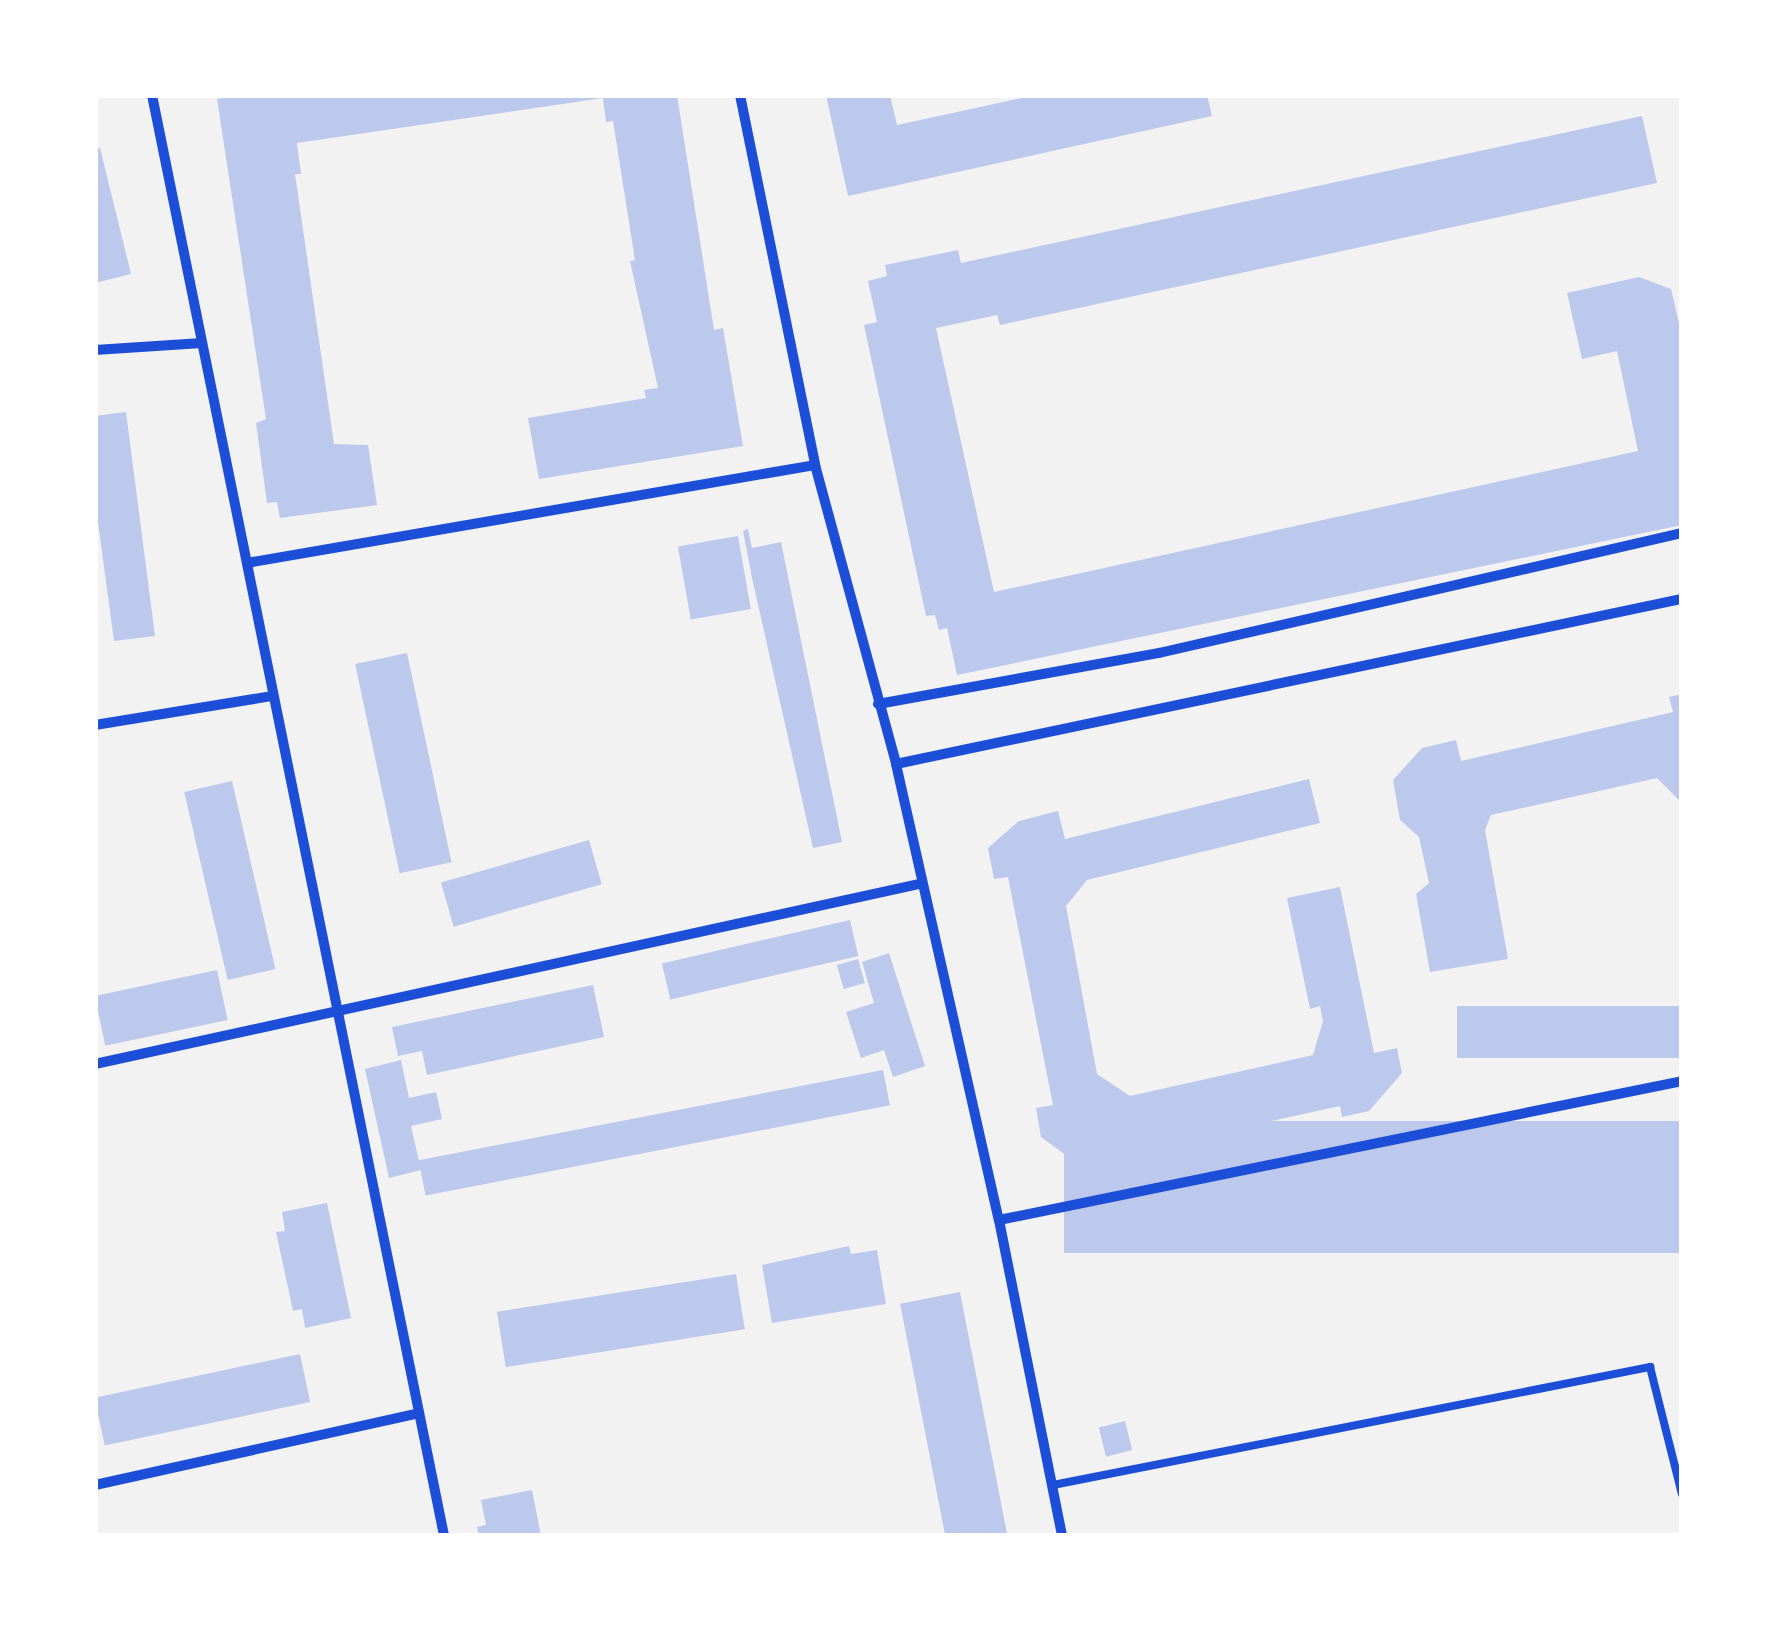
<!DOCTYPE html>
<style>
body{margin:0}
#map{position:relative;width:1777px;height:1631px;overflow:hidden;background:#f2f2f2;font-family:Arial,sans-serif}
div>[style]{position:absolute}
.building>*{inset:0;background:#bdc9ec;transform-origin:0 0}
.service>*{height:8px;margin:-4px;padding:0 4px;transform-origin:4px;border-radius:4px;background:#1d4ed8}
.minor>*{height:10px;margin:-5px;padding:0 5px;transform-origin:5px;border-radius:5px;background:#1d4ed8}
span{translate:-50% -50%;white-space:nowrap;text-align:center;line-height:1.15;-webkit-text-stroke:8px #fff;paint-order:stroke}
.frame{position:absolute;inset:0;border:98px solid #fff;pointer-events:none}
</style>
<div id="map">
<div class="building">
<i style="clip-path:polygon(236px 95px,677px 95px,714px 330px,723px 328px,743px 446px,539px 479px,528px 418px,646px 398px,644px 390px,658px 388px,630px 261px,635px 260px,613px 121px,606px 122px,603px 98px,297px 143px,301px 174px,295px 174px,334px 444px,368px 445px,377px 505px,280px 518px,277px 502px,267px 503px,256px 423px,266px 419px,217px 99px)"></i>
<i style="clip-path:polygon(826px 95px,890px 95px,897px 125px,1035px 95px,1207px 95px,1212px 116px,848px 196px)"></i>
<i style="clip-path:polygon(1642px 116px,1657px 183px,1000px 325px,997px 315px,936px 328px,994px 592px,1638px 451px,1617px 351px,1582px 359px,1567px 293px,1639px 277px,1671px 289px,1682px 336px,1682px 525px,957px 675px,947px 628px,939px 630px,935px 615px,926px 616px,864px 325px,877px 322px,868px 281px,887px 276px,885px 265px,958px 250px,961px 263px)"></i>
<i style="clip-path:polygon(100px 148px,131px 274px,95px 283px,95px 149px)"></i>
<i style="clip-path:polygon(126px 412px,155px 636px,114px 641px,95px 500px,95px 416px)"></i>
<i style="clip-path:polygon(748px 529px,752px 548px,781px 542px,842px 842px,813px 848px,752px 578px,743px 531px)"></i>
<i style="left:738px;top:536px;width:74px;height:61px;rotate:80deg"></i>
<i style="left:407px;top:653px;width:214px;height:53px;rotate:78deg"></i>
<i style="clip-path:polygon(1682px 694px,1682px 803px,1657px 778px,1491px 815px,1485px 830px,1508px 959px,1430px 972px,1416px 894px,1429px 883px,1419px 837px,1400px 820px,1393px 780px,1422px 748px,1456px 740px,1461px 761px,1673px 712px,1669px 697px)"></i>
<i style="clip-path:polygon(1309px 779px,1320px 823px,1087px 880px,1066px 906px,1097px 1074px,1130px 1096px,1313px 1055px,1323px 1021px,1320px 1006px,1310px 1009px,1287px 898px,1340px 887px,1374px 1053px,1397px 1048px,1402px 1073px,1369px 1111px,1342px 1117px,1340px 1106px,1132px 1151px,1135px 1163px,1089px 1172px,1041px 1137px,1036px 1108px,1053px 1105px,1008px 877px,994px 879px,988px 848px,1019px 821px,1058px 811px,1065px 839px)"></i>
<i style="left:232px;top:781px;width:193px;height:49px;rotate:77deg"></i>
<i style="left:589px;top:840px;width:46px;height:154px;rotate:74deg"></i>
<i style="left:850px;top:920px;width:37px;height:193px;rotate:77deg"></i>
<i style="clip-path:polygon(889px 953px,925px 1066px,893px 1077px,884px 1050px,861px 1058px,846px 1012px,874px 1003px,862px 962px)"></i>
<i style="left:858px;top:959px;width:25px;height:22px;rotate:74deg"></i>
<i style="left:217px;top:970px;width:51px;height:125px;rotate:78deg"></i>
<i style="clip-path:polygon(593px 985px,604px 1037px,427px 1075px,422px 1051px,398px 1056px,392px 1027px)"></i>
<i style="left:1682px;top:1006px;width:52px;height:225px;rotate:90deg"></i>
<i style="clip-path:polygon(401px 1060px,409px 1098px,436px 1092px,442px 1119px,411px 1126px,421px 1170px,389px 1178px,365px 1069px)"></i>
<i style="left:883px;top:1070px;width:36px;height:473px;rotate:79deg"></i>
<i style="left:1682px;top:1121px;width:132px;height:618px;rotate:90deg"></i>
<i style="clip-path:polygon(327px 1203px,351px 1318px,305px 1328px,302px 1309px,293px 1311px,276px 1232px,285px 1231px,282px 1212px)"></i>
<i style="clip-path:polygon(849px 1246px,851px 1254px,877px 1250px,886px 1304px,772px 1323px,762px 1265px)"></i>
<i style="left:736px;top:1274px;width:56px;height:242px;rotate:81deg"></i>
<i style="left:960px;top:1292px;width:248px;height:61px;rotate:79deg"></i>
<i style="left:300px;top:1354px;width:49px;height:210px;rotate:78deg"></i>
<i style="left:1125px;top:1421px;width:30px;height:27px;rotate:76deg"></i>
<i style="clip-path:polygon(532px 1490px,541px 1536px,479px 1536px,477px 1527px,486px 1525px,481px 1500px)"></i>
</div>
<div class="service">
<i style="left:1053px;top:1485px;width:609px;rotate:-11.18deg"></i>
<i style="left:1650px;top:1367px;width:131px;rotate:75.9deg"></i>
</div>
<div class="minor">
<i style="left:152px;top:95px;width:1470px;rotate:78.54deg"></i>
<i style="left:740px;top:95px;width:378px;rotate:78.5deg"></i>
<i style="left:815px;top:465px;width:310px;rotate:74.8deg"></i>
<i style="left:896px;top:764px;width:467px;rotate:77.3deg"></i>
<i style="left:999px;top:1220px;width:322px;rotate:78.7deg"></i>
<i style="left:95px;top:350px;width:107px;rotate:-3.7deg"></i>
<i style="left:247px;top:563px;width:576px;rotate:-9.79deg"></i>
<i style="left:878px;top:704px;width:286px;rotate:-10.3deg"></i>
<i style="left:1159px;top:653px;width:537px;rotate:-12.92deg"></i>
<i style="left:95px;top:725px;width:180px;rotate:-9.3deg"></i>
<i style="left:896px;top:764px;width:803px;rotate:-11.86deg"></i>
<i style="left:95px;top:1064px;width:843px;rotate:-12.32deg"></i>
<i style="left:999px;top:1220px;width:697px;rotate:-11.5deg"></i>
<i style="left:95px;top:1485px;width:332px;rotate:-12.5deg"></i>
</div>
<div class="frame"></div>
</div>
